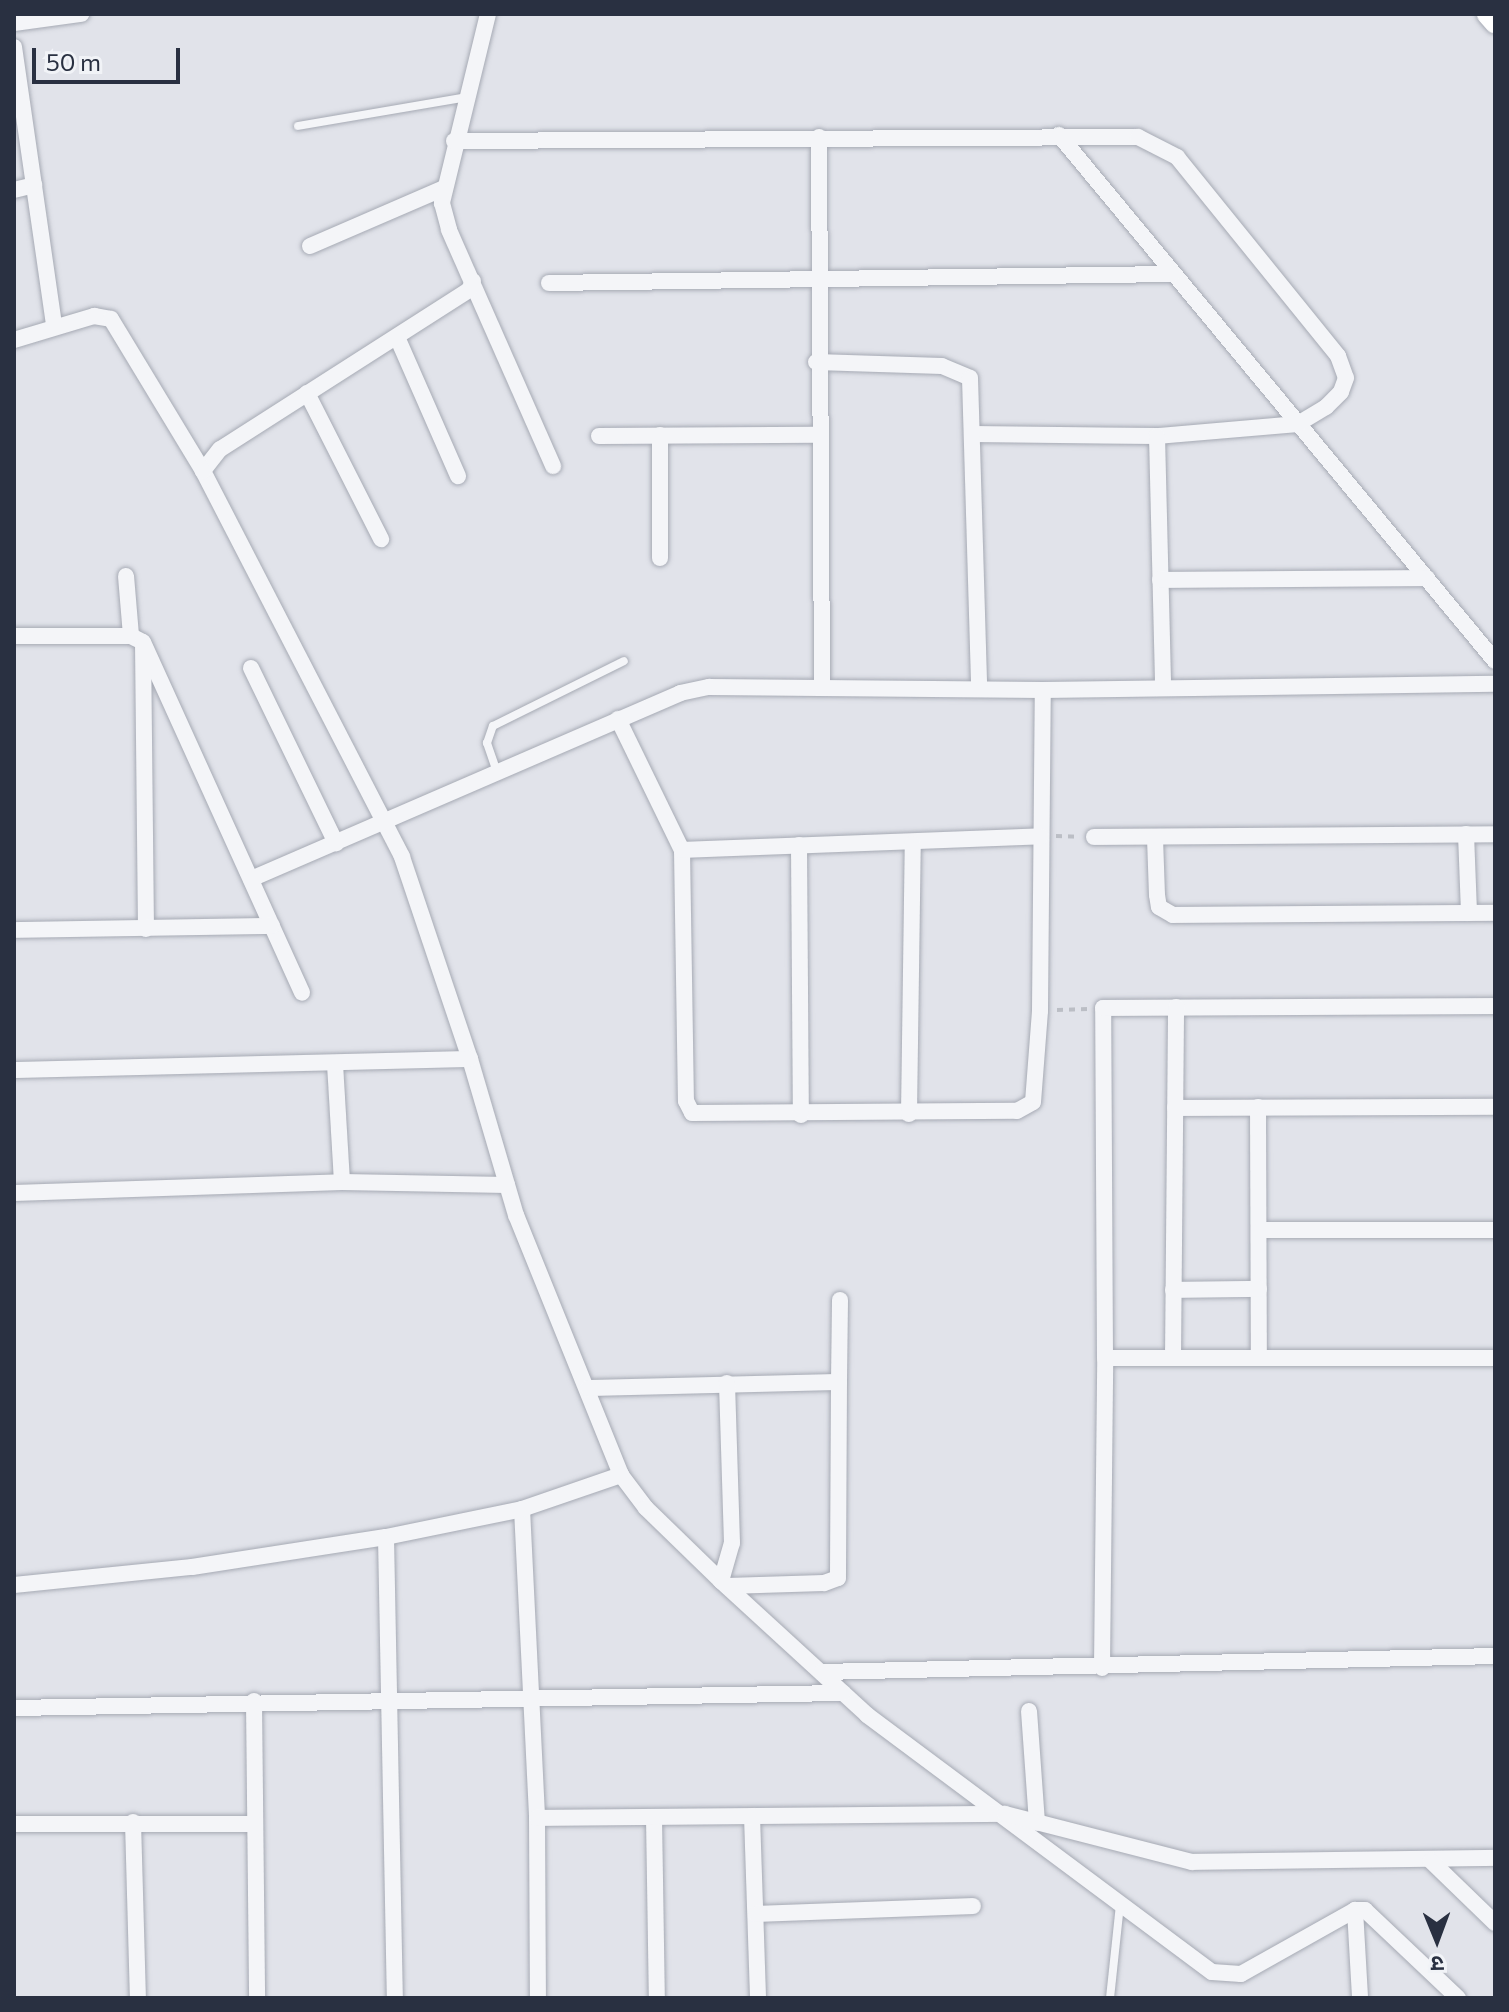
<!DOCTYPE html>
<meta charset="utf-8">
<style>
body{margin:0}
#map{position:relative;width:1509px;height:2012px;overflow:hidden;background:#e1e3ea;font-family:Commissioner,"Noto Sans Devanagari",sans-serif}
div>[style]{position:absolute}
.path>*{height:4px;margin-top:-2px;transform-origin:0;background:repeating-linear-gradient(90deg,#bbbec5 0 6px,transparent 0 12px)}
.roads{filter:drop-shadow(0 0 2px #a6aab4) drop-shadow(0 0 2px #a6aab4)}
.service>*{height:8px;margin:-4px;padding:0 4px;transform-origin:4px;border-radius:4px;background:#f4f5f8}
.minor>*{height:16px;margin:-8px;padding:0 8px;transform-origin:8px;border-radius:8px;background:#f4f5f8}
.secondary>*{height:22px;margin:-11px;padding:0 11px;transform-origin:11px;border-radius:11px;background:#fff}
span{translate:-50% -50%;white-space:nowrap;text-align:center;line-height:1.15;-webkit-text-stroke:6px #f1f3f7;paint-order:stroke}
.frame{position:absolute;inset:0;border:16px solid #293041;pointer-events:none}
.north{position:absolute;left:1397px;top:1900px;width:80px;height:80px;-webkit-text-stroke:6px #f1f3f7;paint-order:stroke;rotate:179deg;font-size:22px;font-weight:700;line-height:32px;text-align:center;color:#293041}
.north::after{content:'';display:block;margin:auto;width:28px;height:36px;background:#293041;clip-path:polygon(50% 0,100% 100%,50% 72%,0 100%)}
.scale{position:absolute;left:32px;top:48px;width:148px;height:36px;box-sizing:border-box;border:4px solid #293041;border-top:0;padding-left:10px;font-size:24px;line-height:28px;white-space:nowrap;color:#293041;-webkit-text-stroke:6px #f1f3f7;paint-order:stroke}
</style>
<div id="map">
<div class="path">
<i style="left:1056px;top:836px;width:23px;rotate:2deg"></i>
<i style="left:1057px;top:1010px;width:31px;rotate:-2deg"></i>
</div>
<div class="roads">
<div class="service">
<i style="left:298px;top:126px;width:171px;rotate:-9.7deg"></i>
<i style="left:497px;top:772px;width:31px;rotate:-109deg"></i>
<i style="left:487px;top:743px;width:18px;rotate:-71deg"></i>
<i style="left:493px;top:726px;width:146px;rotate:-26.4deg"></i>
<i style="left:1110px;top:1998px;width:94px;rotate:-83.9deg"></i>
</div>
<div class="minor">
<i style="left:488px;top:14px;width:195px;rotate:103.7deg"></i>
<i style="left:442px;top:203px;width:28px;rotate:75deg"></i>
<i style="left:449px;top:230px;width:258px;rotate:66.2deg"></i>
<i style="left:14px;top:23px;width:68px;rotate:-7.7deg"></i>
<i style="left:14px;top:47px;width:281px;rotate:81.8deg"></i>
<i style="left:1059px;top:135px;width:683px;rotate:50.34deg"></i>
<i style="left:819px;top:137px;width:550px;rotate:89.69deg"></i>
<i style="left:454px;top:141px;width:684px;rotate:-0.34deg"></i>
<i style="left:1138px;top:137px;width:44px;rotate:27.1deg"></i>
<i style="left:1177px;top:157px;width:256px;rotate:51deg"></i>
<i style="left:1338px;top:356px;width:23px;rotate:70deg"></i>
<i style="left:1346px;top:378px;width:15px;rotate:110deg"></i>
<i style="left:1341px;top:392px;width:21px;rotate:135deg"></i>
<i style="left:1326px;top:407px;width:33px;rotate:149deg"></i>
<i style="left:1298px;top:424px;width:142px;rotate:175.1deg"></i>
<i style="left:1157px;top:436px;width:185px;rotate:-179.4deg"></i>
<i style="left:14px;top:190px;width:21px;rotate:-14deg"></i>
<i style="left:310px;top:246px;width:144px;rotate:-23.4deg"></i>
<i style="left:473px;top:281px;width:10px;rotate:114deg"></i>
<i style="left:469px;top:290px;width:295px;rotate:147.4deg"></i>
<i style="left:220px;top:449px;width:28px;rotate:128deg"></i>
<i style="left:203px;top:471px;width:434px;rotate:62.7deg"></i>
<i style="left:402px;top:857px;width:213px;rotate:71.4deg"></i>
<i style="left:470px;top:1059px;width:163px;rotate:73.6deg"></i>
<i style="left:516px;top:1215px;width:280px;rotate:68deg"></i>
<i style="left:621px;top:1475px;width:41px;rotate:52.9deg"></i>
<i style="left:646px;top:1508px;width:105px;rotate:44.2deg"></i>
<i style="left:721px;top:1581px;width:198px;rotate:42.5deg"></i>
<i style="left:867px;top:1715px;width:430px;rotate:36.7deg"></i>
<i style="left:1212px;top:1972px;width:29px;rotate:4deg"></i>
<i style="left:1241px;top:1974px;width:131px;rotate:-29.3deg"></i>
<i style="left:1355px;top:1910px;width:10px"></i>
<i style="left:1365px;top:1910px;width:128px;rotate:43.4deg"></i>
<i style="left:549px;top:283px;width:624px;rotate:-0.83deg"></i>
<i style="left:397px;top:337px;width:152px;rotate:66.3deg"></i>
<i style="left:14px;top:340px;width:84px;rotate:-16.7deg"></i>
<i style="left:94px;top:316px;width:17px;rotate:10deg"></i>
<i style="left:111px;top:319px;width:178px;rotate:58.8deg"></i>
<i style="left:816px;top:362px;width:126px;rotate:1.8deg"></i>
<i style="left:942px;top:366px;width:30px;rotate:23deg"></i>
<i style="left:970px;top:378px;width:311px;rotate:88.3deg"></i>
<i style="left:307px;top:393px;width:164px;rotate:63.1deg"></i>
<i style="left:599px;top:436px;width:218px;rotate:-0.3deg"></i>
<i style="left:1157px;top:436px;width:252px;rotate:88.6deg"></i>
<i style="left:660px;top:558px;width:123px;rotate:-90deg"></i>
<i style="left:126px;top:576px;width:60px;rotate:85.2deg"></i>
<i style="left:1160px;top:580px;width:267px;rotate:-0.4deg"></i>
<i style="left:14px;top:636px;width:117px"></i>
<i style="left:131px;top:636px;width:13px;rotate:27deg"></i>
<i style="left:143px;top:642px;width:385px;rotate:65.6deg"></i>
<i style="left:143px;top:643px;width:286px;rotate:89.4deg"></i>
<i style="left:251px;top:668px;width:195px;rotate:64.1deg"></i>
<i style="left:618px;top:719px;width:146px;rotate:64deg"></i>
<i style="left:682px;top:850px;width:251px;rotate:89.1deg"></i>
<i style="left:686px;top:1101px;width:13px;rotate:63deg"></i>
<i style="left:692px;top:1113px;width:325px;rotate:-0.4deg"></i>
<i style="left:1017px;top:1111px;width:18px;rotate:-29deg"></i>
<i style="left:1033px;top:1102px;width:91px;rotate:-85.6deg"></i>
<i style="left:1040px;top:1011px;width:321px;rotate:-89.5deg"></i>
<i style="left:1466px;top:834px;width:79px;rotate:87.8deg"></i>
<i style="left:1094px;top:837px;width:401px;rotate:-0.4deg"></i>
<i style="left:1155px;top:838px;width:57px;rotate:88deg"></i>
<i style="left:1157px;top:895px;width:12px;rotate:81deg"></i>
<i style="left:1159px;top:907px;width:16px;rotate:30deg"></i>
<i style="left:1173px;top:915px;width:322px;rotate:-0.4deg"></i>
<i style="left:799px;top:845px;width:270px;rotate:89.6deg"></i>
<i style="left:682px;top:850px;width:359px;rotate:-2.2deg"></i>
<i style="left:251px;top:879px;width:468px;rotate:-23.4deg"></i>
<i style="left:680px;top:693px;width:30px;rotate:-12deg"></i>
<i style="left:709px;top:687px;width:334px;rotate:0.5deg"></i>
<i style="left:1043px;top:690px;width:452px;rotate:-0.8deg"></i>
<i style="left:14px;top:930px;width:258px;rotate:-0.9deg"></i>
<i style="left:335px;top:1064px;width:118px;rotate:86.6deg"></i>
<i style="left:14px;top:1070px;width:456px;rotate:-1.4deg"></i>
<i style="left:1258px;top:1107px;width:248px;rotate:89.8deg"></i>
<i style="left:1175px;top:1108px;width:320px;rotate:-0.2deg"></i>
<i style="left:909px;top:1114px;width:270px;rotate:-89.2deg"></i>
<i style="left:14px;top:1193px;width:328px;rotate:-1.9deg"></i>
<i style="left:342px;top:1182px;width:165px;rotate:1deg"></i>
<i style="left:1262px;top:1230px;width:233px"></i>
<i style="left:1173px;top:1290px;width:86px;rotate:-0.7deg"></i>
<i style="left:1105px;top:1358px;width:350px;rotate:-90.3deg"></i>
<i style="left:1103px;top:1008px;width:392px;rotate:-0.3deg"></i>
<i style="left:1173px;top:1358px;width:351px;rotate:-89.5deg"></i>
<i style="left:839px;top:1382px;width:82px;rotate:-89.3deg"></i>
<i style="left:588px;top:1388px;width:251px;rotate:-1.4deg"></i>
<i style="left:839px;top:1382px;width:196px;rotate:90.3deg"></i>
<i style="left:838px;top:1578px;width:15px;rotate:160deg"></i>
<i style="left:824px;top:1583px;width:97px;rotate:178.2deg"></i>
<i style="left:522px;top:1509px;width:309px;rotate:87.2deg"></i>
<i style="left:537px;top:1818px;width:180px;rotate:89.7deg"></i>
<i style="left:386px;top:1537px;width:461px;rotate:88.9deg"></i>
<i style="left:721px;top:1581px;width:40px;rotate:-74deg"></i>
<i style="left:732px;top:1543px;width:160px;rotate:-91.8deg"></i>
<i style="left:14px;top:1585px;width:179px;rotate:-5.8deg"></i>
<i style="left:192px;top:1567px;width:196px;rotate:-8.8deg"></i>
<i style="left:386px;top:1537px;width:139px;rotate:-11.6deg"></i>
<i style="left:522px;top:1509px;width:105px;rotate:-19deg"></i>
<i style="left:1102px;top:1668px;width:310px;rotate:-89.4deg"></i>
<i style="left:1105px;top:1358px;width:390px"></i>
<i style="left:822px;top:1672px;width:673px;rotate:-1.36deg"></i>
<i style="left:254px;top:1701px;width:297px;rotate:89.4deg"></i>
<i style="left:14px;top:1708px;width:829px;rotate:-1.04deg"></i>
<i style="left:1029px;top:1711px;width:112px;rotate:85.9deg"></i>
<i style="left:752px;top:1816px;width:182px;rotate:88.1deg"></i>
<i style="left:654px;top:1817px;width:181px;rotate:89.1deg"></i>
<i style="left:537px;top:1818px;width:468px;rotate:-0.5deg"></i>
<i style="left:1005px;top:1814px;width:193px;rotate:14.4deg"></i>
<i style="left:1192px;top:1862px;width:303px;rotate:-0.8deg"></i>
<i style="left:133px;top:1822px;width:176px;rotate:88.4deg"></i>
<i style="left:14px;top:1824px;width:240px"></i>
<i style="left:1431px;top:1861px;width:89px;rotate:44.1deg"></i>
<i style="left:1355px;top:1910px;width:88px;rotate:86.7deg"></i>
<i style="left:756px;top:1914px;width:217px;rotate:-2.1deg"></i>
</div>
<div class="secondary">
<i style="left:1488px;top:14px;width:11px;rotate:49deg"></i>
</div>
</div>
<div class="frame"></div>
<div class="north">उ</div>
<div class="scale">50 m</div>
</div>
